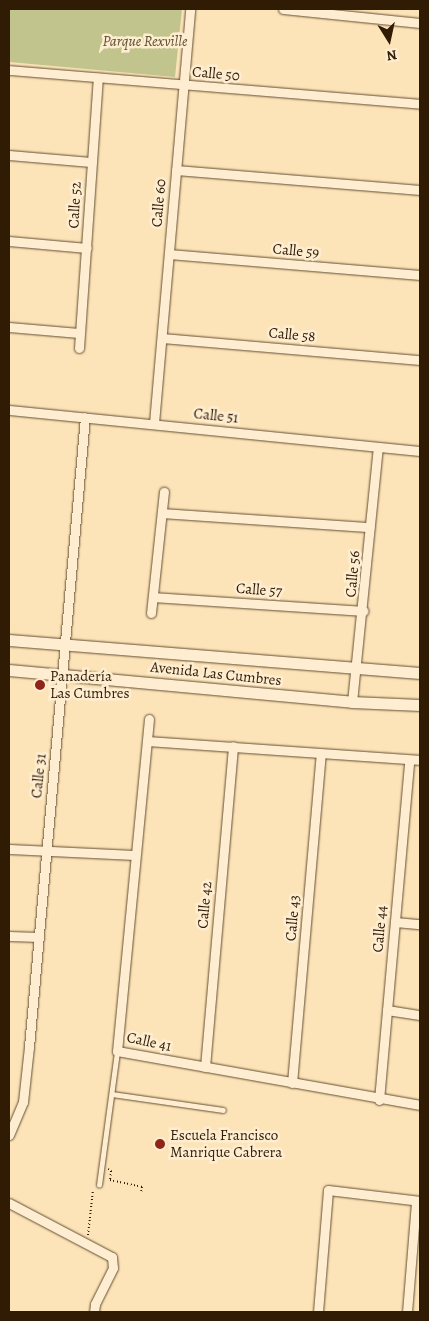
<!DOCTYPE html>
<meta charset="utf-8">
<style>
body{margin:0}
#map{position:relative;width:429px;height:1321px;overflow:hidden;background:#fde4b8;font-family:Alegreya,serif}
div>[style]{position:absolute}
.green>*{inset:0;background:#c2c48d}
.path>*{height:2px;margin-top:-1px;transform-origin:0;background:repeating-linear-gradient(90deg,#301c05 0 1px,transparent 0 3.5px)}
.roads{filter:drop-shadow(0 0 1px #634e32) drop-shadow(0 0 1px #634e32)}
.service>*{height:4.5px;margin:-2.25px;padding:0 2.25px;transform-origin:2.25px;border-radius:2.25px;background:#feedd1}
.minor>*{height:9px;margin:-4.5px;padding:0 4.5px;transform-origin:4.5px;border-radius:4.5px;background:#feedd1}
.tertiary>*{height:11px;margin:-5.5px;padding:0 5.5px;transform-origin:5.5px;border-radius:5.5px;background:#feedd1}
.dots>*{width:14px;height:14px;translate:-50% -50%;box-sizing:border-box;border:2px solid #feedd1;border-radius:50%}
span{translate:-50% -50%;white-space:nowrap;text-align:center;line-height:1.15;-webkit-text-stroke:5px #feedd1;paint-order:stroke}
.park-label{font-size:15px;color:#5c4e2e;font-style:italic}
.street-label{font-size:15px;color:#301c05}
.poi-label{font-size:15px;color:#301c05}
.left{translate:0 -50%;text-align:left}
.frame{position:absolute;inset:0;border:10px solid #301c05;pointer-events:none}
.north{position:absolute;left:364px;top:15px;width:50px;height:50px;-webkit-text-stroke:4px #feedd1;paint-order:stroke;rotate:170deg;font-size:14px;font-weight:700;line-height:20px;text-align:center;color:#301c05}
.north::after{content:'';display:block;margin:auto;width:18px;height:22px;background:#301c05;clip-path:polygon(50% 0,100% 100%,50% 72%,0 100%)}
</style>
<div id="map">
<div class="green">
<i style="clip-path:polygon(9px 9px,182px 9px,175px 77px,9px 62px)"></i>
</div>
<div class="path">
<i style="left:108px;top:1169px;width:4px;rotate:34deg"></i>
<i style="left:111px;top:1171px;width:9px;rotate:96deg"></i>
<i style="left:110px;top:1180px;width:33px;rotate:12deg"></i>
<i style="left:142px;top:1187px;width:6px;rotate:99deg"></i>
<i style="left:88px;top:1235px;width:45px;rotate:-83.7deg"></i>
</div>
<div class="roads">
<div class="service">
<i style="left:112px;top:1094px;width:112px;rotate:8.2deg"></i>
<i style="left:99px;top:1185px;width:135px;rotate:-82.3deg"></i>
</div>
<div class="minor">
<i style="left:283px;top:9px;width:138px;rotate:5.8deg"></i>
<i style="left:9px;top:70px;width:412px;rotate:4.7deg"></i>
<i style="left:9px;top:155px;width:82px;rotate:4.9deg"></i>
<i style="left:176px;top:170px;width:245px;rotate:4.7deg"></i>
<i style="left:9px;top:241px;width:78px;rotate:5.1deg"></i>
<i style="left:169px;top:254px;width:252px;rotate:4.8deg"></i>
<i style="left:9px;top:327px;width:70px;rotate:4.9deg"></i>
<i style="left:162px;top:338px;width:259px;rotate:4.9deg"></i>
<i style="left:79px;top:348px;width:271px;rotate:-86deg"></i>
<i style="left:9px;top:410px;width:413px;rotate:5.7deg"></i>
<i style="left:154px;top:423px;width:416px;rotate:-85deg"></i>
<i style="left:162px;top:513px;width:208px;rotate:3.9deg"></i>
<i style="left:153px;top:597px;width:211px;rotate:3.8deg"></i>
<i style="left:151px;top:613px;width:122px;rotate:-83.9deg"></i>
<i style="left:352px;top:702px;width:256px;rotate:-84.2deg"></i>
<i style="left:149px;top:719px;width:334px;rotate:95.5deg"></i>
<i style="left:117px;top:1051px;width:308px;rotate:10.1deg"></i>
<i style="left:148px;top:741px;width:273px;rotate:4deg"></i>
<i style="left:9px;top:849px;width:126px;rotate:2.7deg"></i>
<i style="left:395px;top:922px;width:25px;rotate:5deg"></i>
<i style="left:9px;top:936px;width:30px;rotate:2deg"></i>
<i style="left:387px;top:1010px;width:33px;rotate:9deg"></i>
<i style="left:205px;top:1067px;width:322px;rotate:-85deg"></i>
<i style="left:292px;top:1083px;width:330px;rotate:-85deg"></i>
<i style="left:379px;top:1100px;width:340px;rotate:-84.9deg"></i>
<i style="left:9px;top:1135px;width:36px;rotate:-67deg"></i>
<i style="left:23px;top:1102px;width:55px;rotate:-83.8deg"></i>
<i style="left:29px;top:1047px;width:632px;rotate:-84.92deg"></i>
<i style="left:9px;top:1203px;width:116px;rotate:27.7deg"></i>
<i style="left:112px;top:1257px;width:11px;rotate:85deg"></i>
<i style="left:113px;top:1268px;width:40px;rotate:116.6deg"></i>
<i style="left:95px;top:1304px;width:8px;rotate:97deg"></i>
<i style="left:318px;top:1312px;width:122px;rotate:-85.3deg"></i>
<i style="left:328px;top:1190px;width:93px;rotate:6.8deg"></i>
<i style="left:407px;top:1312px;width:110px;rotate:-85.3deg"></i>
</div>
<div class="tertiary">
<i style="left:9px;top:640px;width:412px;rotate:4.6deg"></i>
<i style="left:9px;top:670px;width:344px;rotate:5.3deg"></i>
<i style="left:352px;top:702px;width:68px;rotate:2.5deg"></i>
</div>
</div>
<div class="dots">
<i style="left:40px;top:685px;background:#8f2418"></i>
<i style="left:160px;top:1144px;background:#8f2418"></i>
</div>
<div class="park-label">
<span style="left:145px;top:42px">Parque Rexville</span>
</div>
<div class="street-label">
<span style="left:216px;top:74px;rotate:5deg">Calle 50</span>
<span style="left:159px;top:203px;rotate:-85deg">Calle 60</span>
<span style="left:75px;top:205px;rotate:-87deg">Calle 52</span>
<span style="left:296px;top:251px;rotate:5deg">Calle 59</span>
<span style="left:292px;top:335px;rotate:5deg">Calle 58</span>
<span style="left:216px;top:416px;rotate:6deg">Calle 51</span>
<span style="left:353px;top:574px;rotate:-85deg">Calle 56</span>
<span style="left:259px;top:590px;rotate:4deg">Calle 57</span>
<span style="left:216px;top:674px;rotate:6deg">Avenida Las Cumbres</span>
<span style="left:39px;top:776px;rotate:-84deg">Calle 31</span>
<span style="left:205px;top:905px;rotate:-85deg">Calle 42</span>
<span style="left:293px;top:918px;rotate:-85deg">Calle 43</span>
<span style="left:380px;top:929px;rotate:-85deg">Calle 44</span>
<span style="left:149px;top:1042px;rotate:12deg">Calle 41</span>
</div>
<div class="poi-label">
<span class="left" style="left:50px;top:685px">Panadería<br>Las Cumbres</span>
<span class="left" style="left:170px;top:1144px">Escuela Francisco<br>Manrique Cabrera</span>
</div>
<div class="frame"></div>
<div class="north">N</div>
</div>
